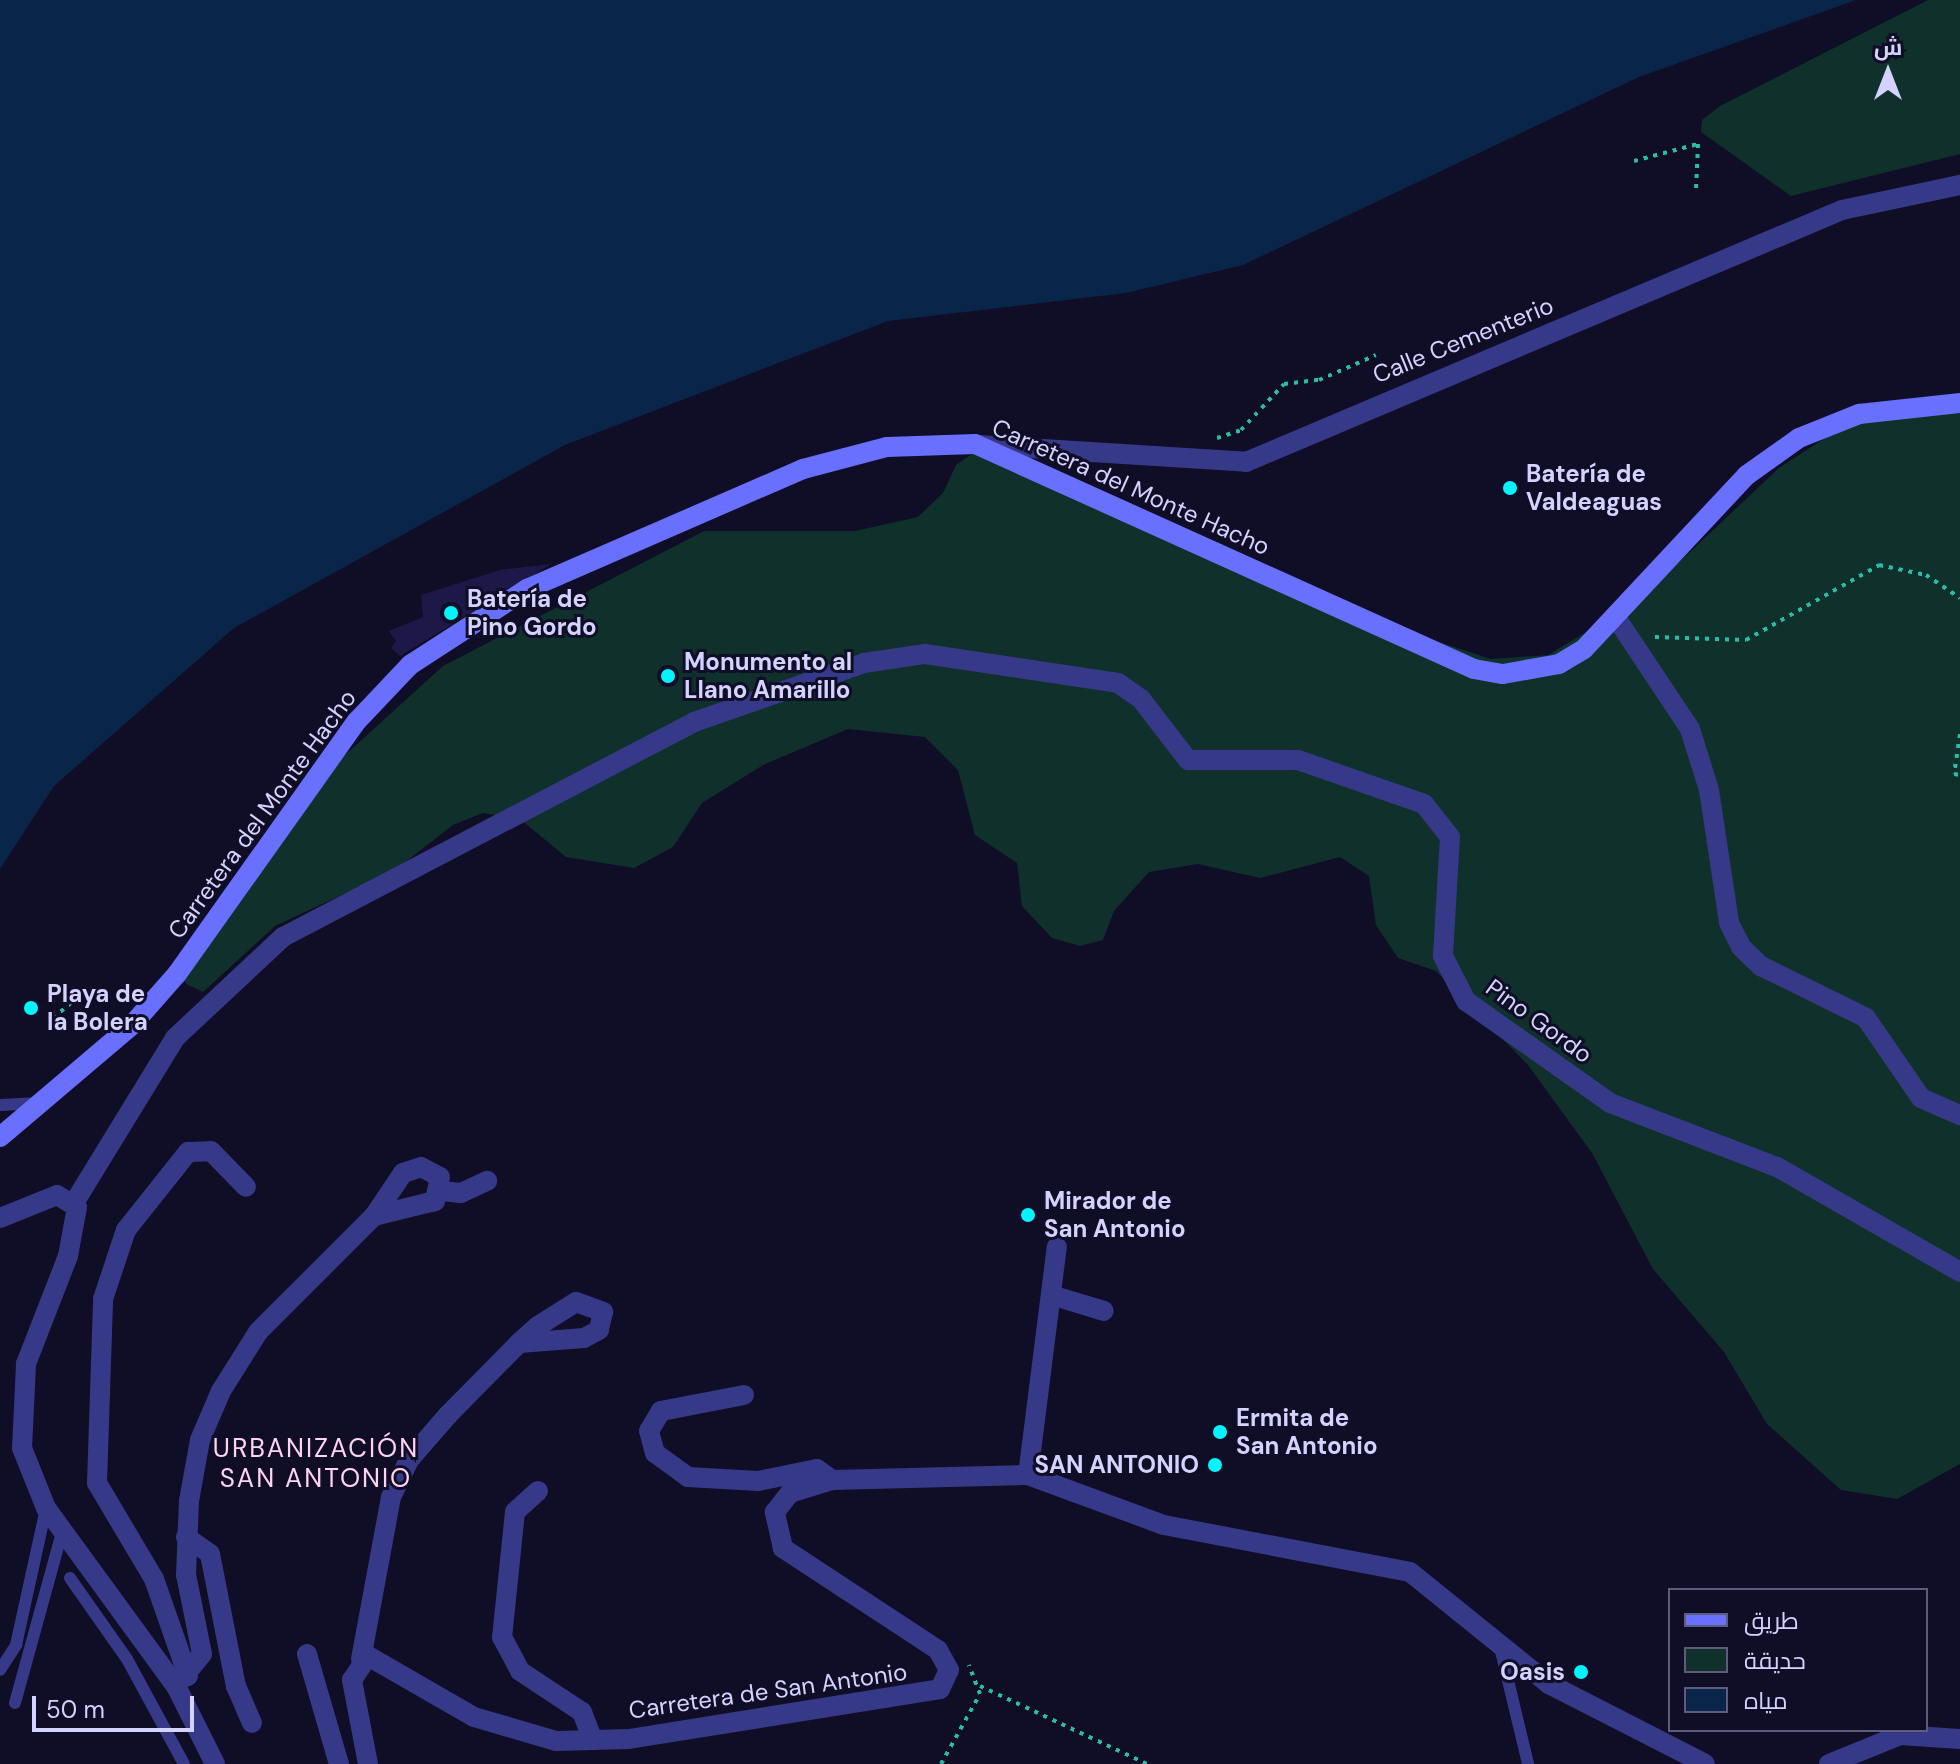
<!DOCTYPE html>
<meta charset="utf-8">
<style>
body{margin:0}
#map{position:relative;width:1960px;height:1764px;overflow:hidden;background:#100d26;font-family:"DM Sans",Cairo,sans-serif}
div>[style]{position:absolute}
.green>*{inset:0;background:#10302c}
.water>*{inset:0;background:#092549}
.building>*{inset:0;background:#1e1848}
.path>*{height:4px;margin-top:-2px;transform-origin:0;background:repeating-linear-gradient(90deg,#28bda9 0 4px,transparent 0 10px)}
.lane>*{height:12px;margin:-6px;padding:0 6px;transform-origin:6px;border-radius:6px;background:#363987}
.street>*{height:20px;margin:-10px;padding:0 10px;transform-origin:10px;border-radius:10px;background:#363987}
.secondary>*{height:20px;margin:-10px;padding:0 10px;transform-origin:10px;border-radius:10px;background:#6970ff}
.dots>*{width:22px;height:22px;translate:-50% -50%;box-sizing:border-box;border:4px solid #100d26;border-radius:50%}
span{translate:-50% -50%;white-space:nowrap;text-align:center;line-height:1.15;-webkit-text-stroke:6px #100d26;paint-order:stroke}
.street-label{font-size:24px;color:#d4d2ff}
.poi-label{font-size:24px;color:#d4d2ff;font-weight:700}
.left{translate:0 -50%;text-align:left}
.right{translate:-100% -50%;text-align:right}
.neighbourhood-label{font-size:26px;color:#ffd4f3;letter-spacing:2px}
.legend{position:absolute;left:1668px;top:1588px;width:260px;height:144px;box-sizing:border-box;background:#100d26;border:2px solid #5e5c7d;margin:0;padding:10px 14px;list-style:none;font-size:24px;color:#d4d2ff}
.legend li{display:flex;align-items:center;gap:16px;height:40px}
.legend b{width:40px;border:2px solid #5e5c7d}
.north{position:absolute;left:1848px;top:32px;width:80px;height:80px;-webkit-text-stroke:6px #100d26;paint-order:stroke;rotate:0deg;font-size:22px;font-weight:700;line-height:32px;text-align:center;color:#d4d2ff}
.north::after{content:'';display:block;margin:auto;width:28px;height:36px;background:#d4d2ff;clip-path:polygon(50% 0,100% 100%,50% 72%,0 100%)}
.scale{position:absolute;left:32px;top:1696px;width:162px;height:36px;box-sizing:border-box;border:4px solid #d4d2ff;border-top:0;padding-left:10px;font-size:24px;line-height:28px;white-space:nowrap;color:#d4d2ff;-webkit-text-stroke:6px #100d26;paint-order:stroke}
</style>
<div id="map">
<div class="green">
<i style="clip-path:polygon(1928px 0,1960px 0,1960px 154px,1791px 196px,1701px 132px,1702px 120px,1720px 106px)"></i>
<i style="clip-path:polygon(1960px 407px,1960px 1464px,1897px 1499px,1841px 1490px,1767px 1424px,1724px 1352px,1653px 1269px,1592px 1153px,1528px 1065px,1436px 971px,1398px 958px,1376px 925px,1369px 876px,1340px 857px,1260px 878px,1198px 864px,1149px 872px,1114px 911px,1103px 940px,1080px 946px,1052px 938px,1022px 906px,1017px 863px,975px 835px,958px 770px,925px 737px,848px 729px,765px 764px,702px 803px,673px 847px,634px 868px,566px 857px,520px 819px,483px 813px,453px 825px,395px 870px,275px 926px,203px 992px,186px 984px,179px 964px,333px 766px,443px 666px,704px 531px,855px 531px,918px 517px,943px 493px,956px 465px,975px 452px,1015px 454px,1427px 638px,1491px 659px,1548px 655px,1639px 600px,1779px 468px,1845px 425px)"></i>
</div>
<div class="water">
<i style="clip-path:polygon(0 0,1856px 0,1639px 77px,1243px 265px,1126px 293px,888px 321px,565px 445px,234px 628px,54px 786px,0 869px)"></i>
</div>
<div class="building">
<i style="clip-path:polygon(551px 564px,400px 656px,391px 648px,396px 641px,389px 631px,423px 617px,421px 595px,500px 570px)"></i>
</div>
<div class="path">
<i style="left:1634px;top:161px;width:66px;rotate:-14.9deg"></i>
<i style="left:1698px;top:144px;width:46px;rotate:92.5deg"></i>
<i style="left:1217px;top:438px;width:25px;rotate:-18deg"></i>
<i style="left:1241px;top:430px;width:63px;rotate:-46.9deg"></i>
<i style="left:1284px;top:384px;width:35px;rotate:-7deg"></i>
<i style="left:1319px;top:380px;width:62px;rotate:-23.7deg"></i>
<i style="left:1655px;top:637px;width:91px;rotate:1.9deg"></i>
<i style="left:1746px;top:640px;width:153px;rotate:-29.4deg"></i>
<i style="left:1879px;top:565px;width:48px;rotate:12deg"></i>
<i style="left:1926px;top:575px;width:41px;rotate:34.1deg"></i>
<i style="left:1960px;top:734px;width:40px;rotate:98.5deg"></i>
<i style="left:1954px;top:774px;width:6px;rotate:9deg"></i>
<i style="left:38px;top:1008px;width:17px;rotate:-28deg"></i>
<i style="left:53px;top:1000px;width:18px;rotate:90deg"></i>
<i style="left:53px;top:1018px;width:48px;rotate:-40deg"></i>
<i style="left:980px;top:1686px;width:184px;rotate:25deg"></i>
<i style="left:941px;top:1764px;width:80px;rotate:-60.9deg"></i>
<i style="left:980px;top:1694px;width:31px;rotate:-111deg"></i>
</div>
<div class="lane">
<i style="left:0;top:1105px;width:40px;rotate:-2.9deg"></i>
<i style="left:70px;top:1578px;width:99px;rotate:54.9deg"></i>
<i style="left:127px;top:1659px;width:119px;rotate:61.5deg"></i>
<i style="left:1500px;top:1647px;width:120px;rotate:76.5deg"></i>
<i style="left:0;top:1670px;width:30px;rotate:-57deg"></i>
<i style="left:16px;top:1645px;width:140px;rotate:-77.6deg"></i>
<i style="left:15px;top:1703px;width:177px;rotate:-74.6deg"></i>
</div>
<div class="street">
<i style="left:979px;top:445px;width:268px;rotate:3.6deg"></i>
<i style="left:1246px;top:462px;width:647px;rotate:-22.92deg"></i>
<i style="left:1842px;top:210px;width:121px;rotate:-12deg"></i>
<i style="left:1617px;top:619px;width:132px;rotate:56.4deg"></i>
<i style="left:1690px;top:729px;width:64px;rotate:72.7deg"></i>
<i style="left:1709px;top:790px;width:134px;rotate:81.4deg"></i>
<i style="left:1729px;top:923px;width:27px;rotate:63deg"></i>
<i style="left:1741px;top:947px;width:28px;rotate:44deg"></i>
<i style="left:1761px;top:966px;width:117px;rotate:26.3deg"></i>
<i style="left:1866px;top:1018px;width:97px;rotate:55.5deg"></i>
<i style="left:1921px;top:1098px;width:43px;rotate:23.6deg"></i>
<i style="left:442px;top:1191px;width:19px;rotate:6deg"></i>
<i style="left:461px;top:1193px;width:29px;rotate:-25deg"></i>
<i style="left:74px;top:1203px;width:193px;rotate:-58.5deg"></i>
<i style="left:175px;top:1038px;width:148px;rotate:-43.1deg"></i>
<i style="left:283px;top:937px;width:464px;rotate:-27.6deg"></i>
<i style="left:694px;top:722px;width:180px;rotate:-19.1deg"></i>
<i style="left:864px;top:663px;width:62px;rotate:-8.4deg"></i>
<i style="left:925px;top:654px;width:195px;rotate:8.5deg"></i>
<i style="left:1118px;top:683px;width:28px;rotate:35deg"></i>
<i style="left:1141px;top:699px;width:77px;rotate:52.4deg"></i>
<i style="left:1188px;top:760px;width:110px"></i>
<i style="left:1298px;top:760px;width:133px;rotate:19.2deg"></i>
<i style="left:1424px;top:804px;width:42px;rotate:51.8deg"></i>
<i style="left:1450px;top:837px;width:119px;rotate:93.4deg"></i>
<i style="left:1443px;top:956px;width:51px;rotate:62.9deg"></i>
<i style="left:1466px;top:1001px;width:176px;rotate:35.3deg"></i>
<i style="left:1610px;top:1103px;width:179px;rotate:21deg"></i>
<i style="left:1777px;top:1167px;width:211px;rotate:29.8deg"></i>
<i style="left:0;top:1218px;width:61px;rotate:-22deg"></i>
<i style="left:57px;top:1195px;width:23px;rotate:31deg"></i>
<i style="left:77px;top:1207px;width:50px;rotate:100.4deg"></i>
<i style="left:68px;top:1256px;width:116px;rotate:111.3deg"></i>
<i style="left:26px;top:1364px;width:84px;rotate:92.7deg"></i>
<i style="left:22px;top:1448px;width:65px;rotate:68.2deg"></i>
<i style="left:46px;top:1508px;width:220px;rotate:53.9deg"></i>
<i style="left:176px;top:1686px;width:87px;rotate:63.4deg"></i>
<i style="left:1051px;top:1295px;width:55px;rotate:16.8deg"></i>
<i style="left:744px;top:1395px;width:85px;rotate:169.1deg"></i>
<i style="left:661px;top:1411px;width:23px;rotate:121deg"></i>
<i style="left:649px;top:1431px;width:23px;rotate:75deg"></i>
<i style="left:655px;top:1453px;width:41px;rotate:36deg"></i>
<i style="left:688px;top:1477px;width:70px;rotate:3.3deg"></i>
<i style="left:758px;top:1481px;width:60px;rotate:-11.5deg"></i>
<i style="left:817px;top:1469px;width:19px;rotate:36deg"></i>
<i style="left:1028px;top:1475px;width:230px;rotate:-82.8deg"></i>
<i style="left:538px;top:1491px;width:31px;rotate:138deg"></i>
<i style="left:515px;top:1512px;width:126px;rotate:95.9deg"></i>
<i style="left:502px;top:1637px;width:38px;rotate:62deg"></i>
<i style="left:520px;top:1671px;width:74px;rotate:33.5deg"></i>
<i style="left:582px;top:1712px;width:30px;rotate:69deg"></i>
<i style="left:186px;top:1537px;width:29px;rotate:35deg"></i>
<i style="left:210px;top:1554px;width:135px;rotate:78.9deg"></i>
<i style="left:236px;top:1686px;width:40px;rotate:66.6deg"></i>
<i style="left:307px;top:1654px;width:115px;rotate:73.8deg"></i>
<i style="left:361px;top:1659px;width:165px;rotate:-79.5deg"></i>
<i style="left:391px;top:1497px;width:41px;rotate:-64.1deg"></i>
<i style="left:409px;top:1460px;width:60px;rotate:-49.1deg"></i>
<i style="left:448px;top:1415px;width:101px;rotate:-45.4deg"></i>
<i style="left:519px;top:1343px;width:25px;rotate:-42deg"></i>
<i style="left:538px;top:1326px;width:45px;rotate:-32.3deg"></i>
<i style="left:576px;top:1302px;width:29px;rotate:20deg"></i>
<i style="left:603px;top:1312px;width:18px;rotate:103deg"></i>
<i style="left:599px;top:1330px;width:17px;rotate:152deg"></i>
<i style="left:584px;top:1338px;width:65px;rotate:175.6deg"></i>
<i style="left:188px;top:1676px;width:103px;rotate:-109.3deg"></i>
<i style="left:154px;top:1579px;width:112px;rotate:-120.7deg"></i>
<i style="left:97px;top:1483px;width:184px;rotate:-88.1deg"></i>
<i style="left:103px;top:1299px;width:73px;rotate:-71.6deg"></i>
<i style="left:126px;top:1230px;width:100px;rotate:-51.5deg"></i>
<i style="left:188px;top:1152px;width:23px;rotate:-2deg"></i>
<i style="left:211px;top:1151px;width:50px;rotate:45.8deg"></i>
<i style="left:176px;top:1686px;width:41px;rotate:-50.9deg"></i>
<i style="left:202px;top:1654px;width:81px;rotate:-101.4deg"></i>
<i style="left:186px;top:1575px;width:74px;rotate:-87.7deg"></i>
<i style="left:189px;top:1501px;width:62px;rotate:-79.8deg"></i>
<i style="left:200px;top:1440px;width:53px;rotate:-66.8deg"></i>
<i style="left:221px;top:1391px;width:70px;rotate:-57.9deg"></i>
<i style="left:258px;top:1332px;width:164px;rotate:-45deg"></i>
<i style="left:374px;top:1216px;width:52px;rotate:-56deg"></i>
<i style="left:403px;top:1173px;width:19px;rotate:-18deg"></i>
<i style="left:421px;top:1167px;width:21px;rotate:28deg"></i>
<i style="left:440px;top:1177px;width:25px;rotate:102deg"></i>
<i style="left:435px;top:1201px;width:63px;rotate:166.2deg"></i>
<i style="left:368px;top:1764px;width:86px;rotate:-100.8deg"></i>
<i style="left:352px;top:1680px;width:29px;rotate:-56deg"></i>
<i style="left:368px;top:1656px;width:122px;rotate:29.9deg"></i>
<i style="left:474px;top:1717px;width:85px;rotate:16.3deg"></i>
<i style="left:556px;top:1741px;width:73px;rotate:-1.6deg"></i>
<i style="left:629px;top:1739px;width:315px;rotate:-9.1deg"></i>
<i style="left:940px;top:1689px;width:21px;rotate:-65deg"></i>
<i style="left:949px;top:1670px;width:23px;rotate:-119deg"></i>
<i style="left:938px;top:1650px;width:186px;rotate:-146.7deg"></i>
<i style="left:783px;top:1548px;width:37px;rotate:-103deg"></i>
<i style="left:775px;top:1512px;width:24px;rotate:-52deg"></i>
<i style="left:790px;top:1493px;width:44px;rotate:-17.2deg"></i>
<i style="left:832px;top:1480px;width:196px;rotate:-1.5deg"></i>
<i style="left:1028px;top:1475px;width:145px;rotate:20.2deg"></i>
<i style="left:1164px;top:1525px;width:250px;rotate:10.8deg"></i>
<i style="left:1410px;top:1572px;width:179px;rotate:38.9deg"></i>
<i style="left:1549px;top:1684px;width:175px;rotate:27.1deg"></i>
<i style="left:1829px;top:1764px;width:77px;rotate:-22.2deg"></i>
<i style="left:1900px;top:1735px;width:60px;rotate:3.8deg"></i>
</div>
<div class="secondary">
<i style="left:0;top:1137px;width:173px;rotate:-40.3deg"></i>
<i style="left:132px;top:1025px;width:68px;rotate:-48.6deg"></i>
<i style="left:177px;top:974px;width:310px;rotate:-54.6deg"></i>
<i style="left:357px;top:721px;width:77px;rotate:-46.6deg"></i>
<i style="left:410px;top:665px;width:140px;rotate:-33deg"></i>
<i style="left:527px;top:589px;width:301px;rotate:-23.5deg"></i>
<i style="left:803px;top:469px;width:87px;rotate:-14.7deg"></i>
<i style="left:887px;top:447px;width:88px;rotate:-2deg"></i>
<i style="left:975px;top:444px;width:547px;rotate:24.27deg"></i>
<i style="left:1474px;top:669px;width:29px;rotate:10deg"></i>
<i style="left:1503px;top:674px;width:57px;rotate:-10.1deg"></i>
<i style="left:1559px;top:664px;width:29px;rotate:-31deg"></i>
<i style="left:1584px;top:649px;width:238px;rotate:-46.9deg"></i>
<i style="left:1747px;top:475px;width:64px;rotate:-35.4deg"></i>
<i style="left:1799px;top:438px;width:65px;rotate:-21.8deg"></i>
<i style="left:1859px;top:414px;width:102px;rotate:-6.2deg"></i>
</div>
<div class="dots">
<i style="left:1510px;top:488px;background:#00f6fd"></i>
<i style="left:451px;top:613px;background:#00f6fd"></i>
<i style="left:668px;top:676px;background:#00f6fd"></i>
<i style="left:31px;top:1008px;background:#00f6fd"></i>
<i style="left:1028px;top:1215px;background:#00f6fd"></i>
<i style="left:1220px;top:1432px;background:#00f6fd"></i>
<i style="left:1215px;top:1465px;background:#00f6fd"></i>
<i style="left:1581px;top:1672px;background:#00f6fd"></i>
</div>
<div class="street-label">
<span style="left:1463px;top:340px;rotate:-22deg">Calle Cementerio</span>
<span style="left:1131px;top:487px;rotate:24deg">Carretera del Monte Hacho</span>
<span style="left:262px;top:814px;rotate:-54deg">Carretera del Monte Hacho</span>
<span style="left:1539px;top:1021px;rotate:36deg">Pino Gordo</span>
<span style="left:768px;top:1691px;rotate:-8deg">Carretera de San Antonio</span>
</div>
<div class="poi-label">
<span class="left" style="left:1526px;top:488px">Batería de<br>Valdeaguas</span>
<span class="left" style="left:467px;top:613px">Batería de<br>Pino Gordo</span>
<span class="left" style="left:684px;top:676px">Monumento al<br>Llano Amarillo</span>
<span class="left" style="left:47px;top:1008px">Playa de<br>la Bolera</span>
<span class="left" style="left:1044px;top:1215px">Mirador de<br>San Antonio</span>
<span class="left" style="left:1236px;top:1432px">Ermita de<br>San Antonio</span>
<span class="right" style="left:1199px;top:1465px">SAN ANTONIO</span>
<span class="right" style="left:1565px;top:1672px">Oasis</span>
</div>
<div class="neighbourhood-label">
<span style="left:316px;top:1464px">URBANIZACIÓN<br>SAN ANTONIO</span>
</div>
<ul class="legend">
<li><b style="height:10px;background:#6970ff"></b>طريق</li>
<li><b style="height:22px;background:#10302c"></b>حديقة</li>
<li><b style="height:22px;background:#092549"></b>مياه</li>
</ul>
<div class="north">ش</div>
<div class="scale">50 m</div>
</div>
